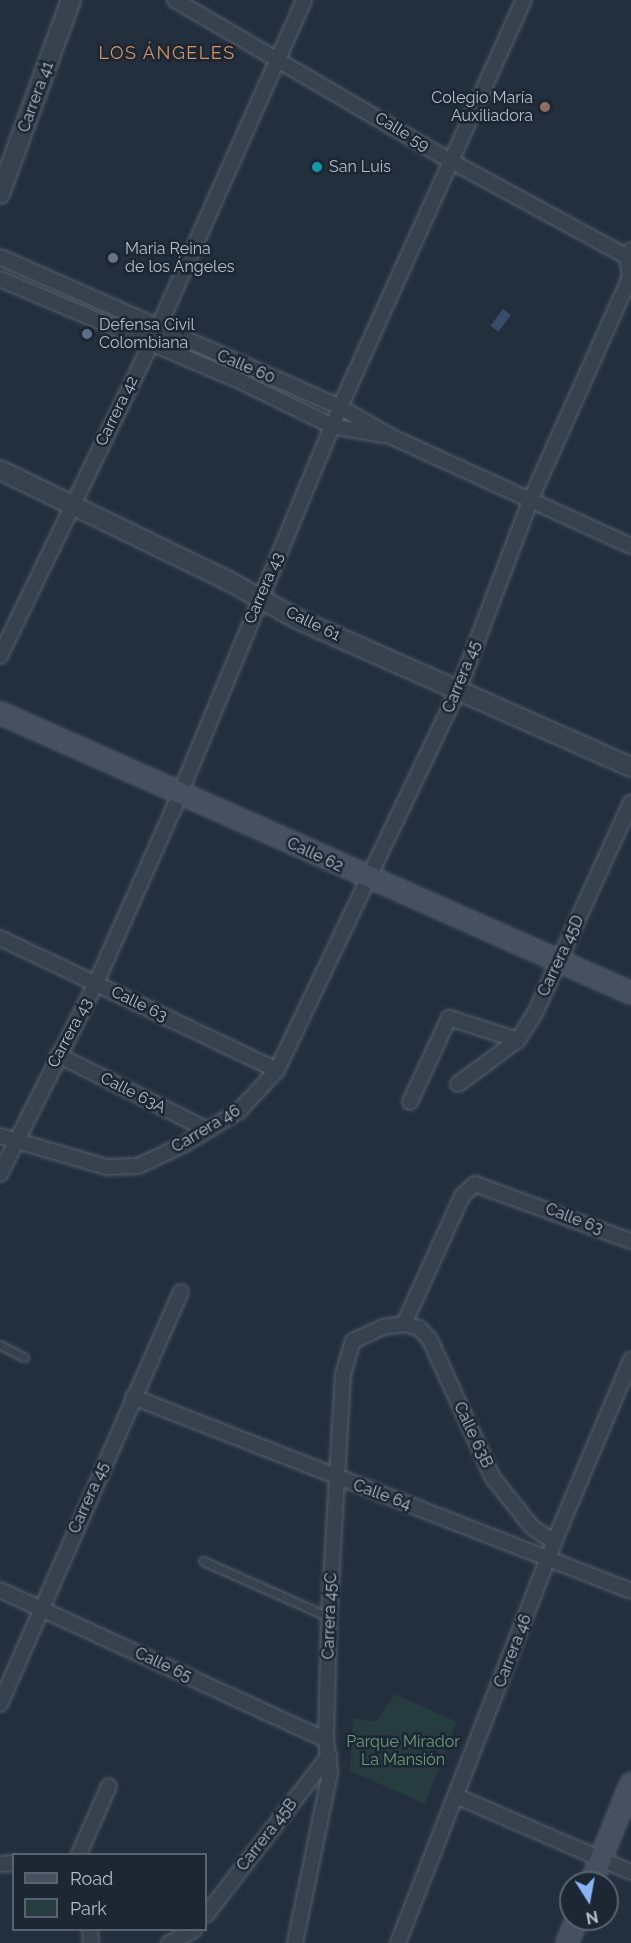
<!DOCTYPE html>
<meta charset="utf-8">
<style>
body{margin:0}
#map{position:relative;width:631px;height:1943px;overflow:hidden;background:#242f3e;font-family:Raleway,sans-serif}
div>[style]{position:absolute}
.green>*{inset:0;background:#263c3f}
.water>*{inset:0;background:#394c67;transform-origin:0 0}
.roads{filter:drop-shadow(0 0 2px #565f6c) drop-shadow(0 0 2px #565f6c)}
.service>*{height:7px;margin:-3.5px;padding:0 3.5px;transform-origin:3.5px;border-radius:3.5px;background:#38414e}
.minor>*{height:14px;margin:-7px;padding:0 7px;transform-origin:7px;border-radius:7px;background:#38414e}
.tertiary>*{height:18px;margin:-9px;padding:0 9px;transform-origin:9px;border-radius:9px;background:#38414e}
.secondary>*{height:20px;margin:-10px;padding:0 10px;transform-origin:10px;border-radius:10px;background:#465061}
.dots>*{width:16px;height:16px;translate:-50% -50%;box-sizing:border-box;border:3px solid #1d2633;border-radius:50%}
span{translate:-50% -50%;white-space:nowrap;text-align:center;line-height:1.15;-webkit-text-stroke:5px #1d2633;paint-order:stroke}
.street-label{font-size:16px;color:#b4bcc9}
.poi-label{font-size:16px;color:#b4bcc9}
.right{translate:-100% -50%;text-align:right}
.left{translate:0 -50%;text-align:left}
.park-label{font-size:16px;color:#6b9a76}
.neighbourhood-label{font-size:18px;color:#d59563;letter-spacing:1.5px}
.legend{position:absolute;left:12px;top:1853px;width:195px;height:78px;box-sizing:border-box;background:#1d2633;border:2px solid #59626f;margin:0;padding:8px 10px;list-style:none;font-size:18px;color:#b4bcc9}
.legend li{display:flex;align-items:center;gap:12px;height:30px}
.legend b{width:30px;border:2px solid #59626f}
.north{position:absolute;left:559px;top:1871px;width:60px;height:60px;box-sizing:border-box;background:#1d2633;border:2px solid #59626f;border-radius:50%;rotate:169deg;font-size:16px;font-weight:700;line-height:24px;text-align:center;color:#b4bcc9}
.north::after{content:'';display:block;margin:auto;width:21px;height:27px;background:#8ab4f8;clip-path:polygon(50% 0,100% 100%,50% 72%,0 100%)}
</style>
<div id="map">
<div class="green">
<i style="clip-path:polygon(395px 1694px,457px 1722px,425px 1804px,350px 1771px,353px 1718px,375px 1722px)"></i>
</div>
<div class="water">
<i style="left:503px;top:309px;width:10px;height:21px;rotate:37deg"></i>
</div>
<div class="roads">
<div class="service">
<i style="left:0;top:1345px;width:27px;rotate:27deg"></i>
<i style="left:203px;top:1561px;width:138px;rotate:24deg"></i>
</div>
<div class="minor">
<i style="left:175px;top:0;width:317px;rotate:30.3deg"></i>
<i style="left:449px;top:160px;width:207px;rotate:28.5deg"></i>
<i style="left:0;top:257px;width:372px;rotate:23.8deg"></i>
<i style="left:340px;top:407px;width:60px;rotate:30deg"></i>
<i style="left:392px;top:437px;width:263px;rotate:24.5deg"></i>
<i style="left:0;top:279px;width:259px;rotate:23deg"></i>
<i style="left:238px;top:380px;width:105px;rotate:26.1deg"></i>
<i style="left:332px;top:426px;width:52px;rotate:10deg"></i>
<i style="left:0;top:656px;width:347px;rotate:-64.2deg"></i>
<i style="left:151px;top:344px;width:376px;rotate:-66deg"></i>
<i style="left:0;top:938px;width:307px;rotate:25.5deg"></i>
<i style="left:58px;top:1055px;width:168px;rotate:26.6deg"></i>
<i style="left:458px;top:1084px;width:74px;rotate:-36.3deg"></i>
<i style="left:518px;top:1040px;width:34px;rotate:-58deg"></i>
<i style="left:536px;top:1011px;width:229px;rotate:-65.5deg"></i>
<i style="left:410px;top:1102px;width:93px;rotate:-65.1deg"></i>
<i style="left:449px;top:1018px;width:72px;rotate:17.7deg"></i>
<i style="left:0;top:1136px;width:111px;rotate:16.2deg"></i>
<i style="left:107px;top:1167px;width:31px;rotate:-2deg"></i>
<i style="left:138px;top:1166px;width:50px;rotate:-25deg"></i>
<i style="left:183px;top:1145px;width:66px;rotate:-31.3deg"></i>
<i style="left:239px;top:1111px;width:56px;rotate:-47.2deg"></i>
<i style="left:277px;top:1070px;width:420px;rotate:-64.5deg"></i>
<i style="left:458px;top:691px;width:203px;rotate:-69.2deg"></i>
<i style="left:530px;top:501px;width:245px;rotate:-65.9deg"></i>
<i style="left:630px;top:277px;width:19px;rotate:-99deg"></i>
<i style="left:627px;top:258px;width:9px;rotate:-63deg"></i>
<i style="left:0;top:1174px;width:214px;rotate:-63.3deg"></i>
<i style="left:96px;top:983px;width:192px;rotate:-66deg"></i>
<i style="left:174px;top:808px;width:434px;rotate:-67.5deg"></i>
<i style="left:340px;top:407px;width:447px;rotate:-65.7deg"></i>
<i style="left:404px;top:1324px;width:141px;rotate:-65.6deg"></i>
<i style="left:462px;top:1196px;width:18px;rotate:-43deg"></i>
<i style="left:475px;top:1184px;width:166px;rotate:20.1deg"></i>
<i style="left:133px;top:1397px;width:534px;rotate:21.28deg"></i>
<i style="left:0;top:1590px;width:359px;rotate:24.7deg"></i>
<i style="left:0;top:1704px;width:450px;rotate:-66.3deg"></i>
<i style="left:456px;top:1796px;width:191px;rotate:23.5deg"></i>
<i style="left:79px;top:1854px;width:74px;rotate:-66.2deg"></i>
<i style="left:0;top:1864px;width:14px;rotate:-4deg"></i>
<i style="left:206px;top:1915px;width:202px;rotate:-52.4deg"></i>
<i style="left:90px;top:1930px;width:13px;rotate:86deg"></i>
<i style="left:169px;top:1943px;width:28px;rotate:-27deg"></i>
<i style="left:295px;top:1943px;width:175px;rotate:-78.4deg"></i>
<i style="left:330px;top:1772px;width:32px;rotate:-97deg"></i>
<i style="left:326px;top:1740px;width:123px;rotate:-88.6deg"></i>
<i style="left:329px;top:1617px;width:242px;rotate:-86.7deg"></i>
<i style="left:343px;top:1375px;width:35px;rotate:-74deg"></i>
<i style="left:353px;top:1341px;width:33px;rotate:-25deg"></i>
<i style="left:383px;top:1327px;width:21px;rotate:-8deg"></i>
<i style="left:404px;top:1324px;width:16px;rotate:15deg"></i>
<i style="left:419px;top:1328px;width:16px;rotate:47deg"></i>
<i style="left:430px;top:1340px;width:152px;rotate:65.5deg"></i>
<i style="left:493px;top:1478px;width:63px;rotate:51.5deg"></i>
<i style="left:532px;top:1527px;width:27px;rotate:34deg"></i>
<i style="left:398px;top:1943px;width:430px;rotate:-68.7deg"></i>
<i style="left:554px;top:1542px;width:198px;rotate:-67.1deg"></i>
</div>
<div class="tertiary">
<i style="left:0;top:194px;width:207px;rotate:-69.9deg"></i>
<i style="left:0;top:470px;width:252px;rotate:25.9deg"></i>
<i style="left:227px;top:580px;width:80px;rotate:29.1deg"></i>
<i style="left:297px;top:619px;width:365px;rotate:23.9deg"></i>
</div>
<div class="secondary">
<i style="left:0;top:713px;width:690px;rotate:23.93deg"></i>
<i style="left:591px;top:1883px;width:107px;rotate:-68deg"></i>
<i style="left:567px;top:1943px;width:26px;rotate:-67deg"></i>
</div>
</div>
<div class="dots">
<i style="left:545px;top:107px;background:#8d6e63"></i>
<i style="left:317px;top:167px;background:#0f9aa8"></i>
<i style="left:113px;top:258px;background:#6b7280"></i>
<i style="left:87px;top:334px;background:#5c6f8a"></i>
</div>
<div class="street-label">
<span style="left:36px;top:97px;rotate:-70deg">Carrera 41</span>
<span style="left:402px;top:132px;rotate:31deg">Calle 59</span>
<span style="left:246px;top:367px;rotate:23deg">Calle 60</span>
<span style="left:117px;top:411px;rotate:-64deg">Carrera 42</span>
<span style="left:264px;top:588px;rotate:-67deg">Carrera 43</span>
<span style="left:313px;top:624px;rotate:26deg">Calle 61</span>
<span style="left:462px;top:677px;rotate:-68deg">Carrera 45</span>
<span style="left:315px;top:855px;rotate:25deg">Calle 62</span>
<span style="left:561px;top:956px;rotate:-65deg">Carrera 45D</span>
<span style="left:139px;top:1004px;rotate:26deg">Calle 63</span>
<span style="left:70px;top:1033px;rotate:-62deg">Carrera 43</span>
<span style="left:133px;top:1093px;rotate:27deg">Calle 63A</span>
<span style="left:206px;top:1129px;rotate:-31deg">Carrera 46</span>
<span style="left:574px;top:1219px;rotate:21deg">Calle 63</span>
<span style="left:473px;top:1435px;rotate:65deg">Calle 63B</span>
<span style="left:382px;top:1495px;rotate:20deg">Calle 64</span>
<span style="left:89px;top:1498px;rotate:-66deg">Carrera 45</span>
<span style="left:330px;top:1616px;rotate:-88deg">Carrera 45C</span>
<span style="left:513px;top:1651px;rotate:-69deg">Carrera 46</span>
<span style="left:163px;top:1665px;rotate:25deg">Calle 65</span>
<span style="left:267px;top:1835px;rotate:-52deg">Carrera 45B</span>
</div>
<div class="poi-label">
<span class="right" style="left:533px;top:107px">Colegio María<br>Auxiliadora</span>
<span class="left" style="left:329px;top:167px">San Luis</span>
<span class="left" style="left:125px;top:258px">Maria Reina<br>de los Ángeles</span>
<span class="left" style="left:99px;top:334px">Defensa Civil<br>Colombiana</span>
</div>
<div class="park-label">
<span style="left:403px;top:1751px">Parque Mirador<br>La Mansión</span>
</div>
<div class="neighbourhood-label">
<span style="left:167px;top:53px">LOS ÁNGELES</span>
</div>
<ul class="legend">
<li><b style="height:8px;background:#465061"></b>Road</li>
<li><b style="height:16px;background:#263c3f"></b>Park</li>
</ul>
<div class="north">N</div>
</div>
